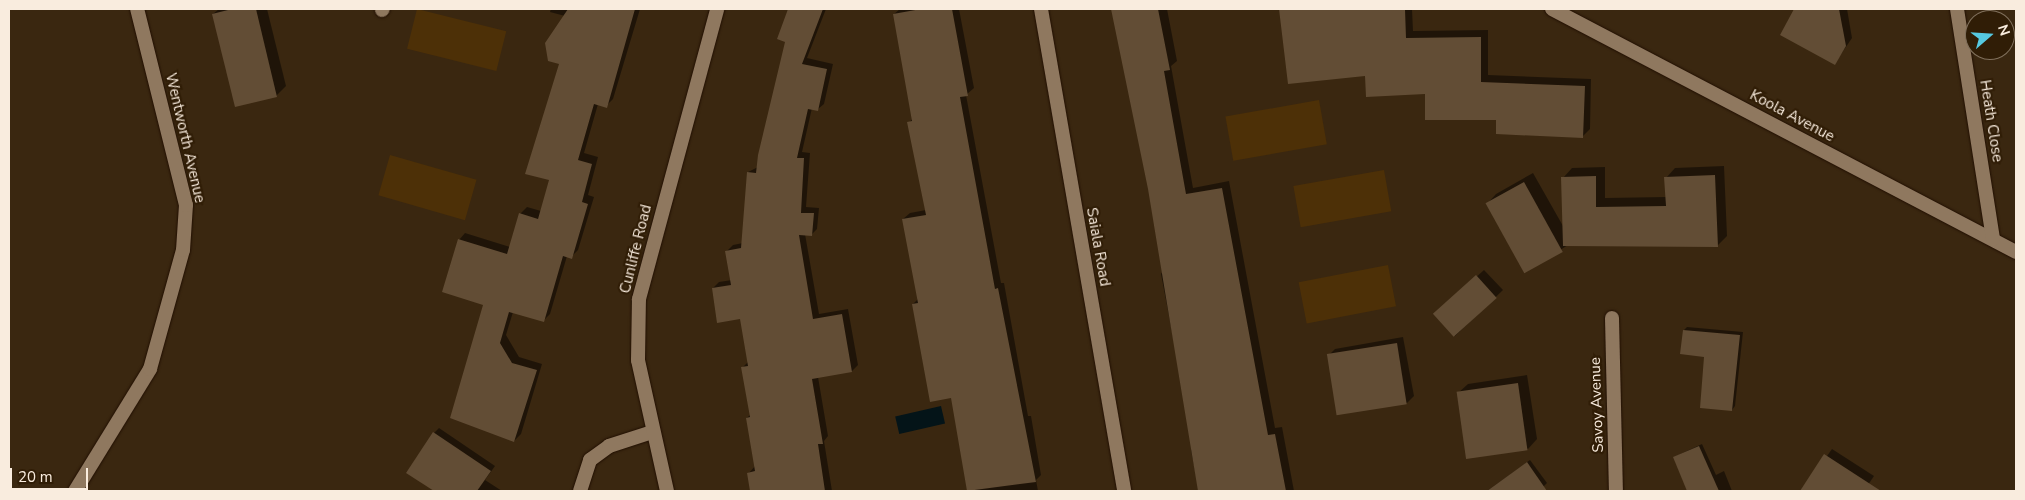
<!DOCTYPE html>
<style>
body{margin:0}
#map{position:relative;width:2025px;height:500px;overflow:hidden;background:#3a2710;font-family:"Nunito Sans",sans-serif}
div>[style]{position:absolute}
.green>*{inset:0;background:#4d3007;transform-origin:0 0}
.water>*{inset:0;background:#041418;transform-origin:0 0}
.shadow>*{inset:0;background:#0007}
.building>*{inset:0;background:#624d35;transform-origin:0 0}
.roads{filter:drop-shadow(0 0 1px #210f00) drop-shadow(0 0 1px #210f00)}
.minor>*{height:14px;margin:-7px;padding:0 7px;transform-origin:7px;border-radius:7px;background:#8f785f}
span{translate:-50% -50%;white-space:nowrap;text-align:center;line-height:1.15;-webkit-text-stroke:4.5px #301d06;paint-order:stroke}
.street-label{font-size:15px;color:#f9ecde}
.frame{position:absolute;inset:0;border:10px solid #f9ecde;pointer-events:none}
.north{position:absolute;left:1965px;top:10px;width:50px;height:50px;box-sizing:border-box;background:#301d06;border:1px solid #80705c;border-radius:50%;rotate:71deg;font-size:14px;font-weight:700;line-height:20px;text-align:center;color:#f9ecde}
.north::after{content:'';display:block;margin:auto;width:18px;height:22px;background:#56c9e1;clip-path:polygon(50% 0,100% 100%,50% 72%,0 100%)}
.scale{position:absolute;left:10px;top:468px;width:78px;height:22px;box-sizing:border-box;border:2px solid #f9ecde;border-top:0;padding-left:6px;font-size:15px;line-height:18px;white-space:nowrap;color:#f9ecde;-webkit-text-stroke:4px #301d06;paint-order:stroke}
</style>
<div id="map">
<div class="green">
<i style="left:417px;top:9px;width:92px;height:41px;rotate:14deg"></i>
<i style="left:1319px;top:100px;width:45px;height:95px;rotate:80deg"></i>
<i style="left:390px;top:155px;width:90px;height:42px;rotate:16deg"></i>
<i style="left:1384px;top:170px;width:42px;height:92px;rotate:80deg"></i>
<i style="left:1388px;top:265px;width:42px;height:91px;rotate:79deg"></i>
</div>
<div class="water">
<i style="left:941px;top:406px;width:18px;height:47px;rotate:77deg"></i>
</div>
<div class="shadow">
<i style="clip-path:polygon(219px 9px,267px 9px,286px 86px,276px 96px,213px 14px)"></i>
<i style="clip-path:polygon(551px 9px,640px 9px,613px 99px,606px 106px,598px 104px,584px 153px,598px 157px,588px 195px,594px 197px,578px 250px,571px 257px,567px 256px,550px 314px,543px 321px,513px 312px,506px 335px,519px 357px,542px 364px,521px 434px,514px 441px,485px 304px,459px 240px,465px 233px,510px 247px,520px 214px,527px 207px,541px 211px,550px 179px,565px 16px,550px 12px)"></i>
<i style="clip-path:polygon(790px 9px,826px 9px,807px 58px,833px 64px,824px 104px,818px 109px,812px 108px,802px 152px,810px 153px,806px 207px,819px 208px,817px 229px,811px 235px,805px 234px,819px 314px,848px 309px,858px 365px,852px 371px,818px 377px,828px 436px,824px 441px,832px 491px,752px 491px,749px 473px,755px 466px,747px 418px,751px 414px,743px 367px,749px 361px,741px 318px,713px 288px,719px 282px,732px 280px,727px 251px,733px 245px,743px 243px,748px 172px,758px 167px,786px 42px,778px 38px)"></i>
<i style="clip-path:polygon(900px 9px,959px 9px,974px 88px,966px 95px,1001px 283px,1004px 283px,1028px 416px,1031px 416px,1041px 475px,1036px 480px,1038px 491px,968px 491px,952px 397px,913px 304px,918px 299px,903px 219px,910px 213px,926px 210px,909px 123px,913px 118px,894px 14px)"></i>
<i style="clip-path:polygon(1113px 9px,1167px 9px,1177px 61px,1171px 66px,1193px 188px,1229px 181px,1275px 428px,1282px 427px,1294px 491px,1199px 491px,1191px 450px,1194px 447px,1161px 274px,1163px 271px,1149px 188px)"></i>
<i style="clip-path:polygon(1215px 9px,1234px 9px,1215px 10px)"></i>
<i style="clip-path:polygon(1281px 9px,1412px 9px,1413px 31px,1488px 30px,1488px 75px,1591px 79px,1590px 129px,1582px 137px,1498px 118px,1366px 74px,1289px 83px)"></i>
<i style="clip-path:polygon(1796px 9px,1847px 9px,1852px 38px,1835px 63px,1782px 34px)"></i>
<i style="clip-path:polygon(1724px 166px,1727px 236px,1718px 245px,1568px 245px,1526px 272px,1487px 204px,1496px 194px,1533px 173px,1563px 226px,1563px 178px,1572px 168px,1605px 167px,1605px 198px,1666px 197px,1666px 178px,1675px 168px)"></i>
<i style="clip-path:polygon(1484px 270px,1503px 290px,1455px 336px,1442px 308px)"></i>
<i style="clip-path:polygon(1687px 327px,1743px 332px,1735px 406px,1732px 410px,1706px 356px,1684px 330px)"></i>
<i style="clip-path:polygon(1403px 337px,1414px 396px,1407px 403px,1328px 356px,1335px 349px)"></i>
<i style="clip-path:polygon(1527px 375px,1537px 439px,1528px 449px,1458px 393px,1468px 384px)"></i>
<i style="clip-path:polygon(439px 428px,495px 466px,485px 480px,502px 491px,436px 491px,434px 433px)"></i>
<i style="clip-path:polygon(1702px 444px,1716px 475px,1724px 471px,1732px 491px,1688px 491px,1674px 457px)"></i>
<i style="clip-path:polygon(1832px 449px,1874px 476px,1864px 491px,1802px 491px)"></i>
<i style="clip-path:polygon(1530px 460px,1547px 483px,1544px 486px,1537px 491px,1487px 491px)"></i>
</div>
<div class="building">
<i style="clip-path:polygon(232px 9px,256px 9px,277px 97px,235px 107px,212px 14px)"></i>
<i style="clip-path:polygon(568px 9px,635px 9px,607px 108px,594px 104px,578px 160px,592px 164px,582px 202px,588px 204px,572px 259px,563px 256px,544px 322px,509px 312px,500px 343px,512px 363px,537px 370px,514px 442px,450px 418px,483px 305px,442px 292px,458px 239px,507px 254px,519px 213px,538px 219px,549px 180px,525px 174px,559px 64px,548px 61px,545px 43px)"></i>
<i style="clip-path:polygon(788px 9px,823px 9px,802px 64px,827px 69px,818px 111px,808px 109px,797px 158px,804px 158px,801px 213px,814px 213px,812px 236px,799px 235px,813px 319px,842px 314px,852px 372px,812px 379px,823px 444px,818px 444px,825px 491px,750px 491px,747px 473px,755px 471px,746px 418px,750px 417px,741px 367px,748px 366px,740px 319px,717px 323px,712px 288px,731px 285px,725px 251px,741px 248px,747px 172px,756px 173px,758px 155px,785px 42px,777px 39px)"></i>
<i style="clip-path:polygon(921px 9px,952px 9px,968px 96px,960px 97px,995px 289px,998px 288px,1036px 482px,967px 491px,951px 398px,930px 402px,912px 304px,918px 303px,902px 219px,926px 215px,907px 122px,912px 121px,893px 14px)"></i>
<i style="clip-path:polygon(1111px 9px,1158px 9px,1170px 70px,1164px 71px,1186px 194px,1222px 188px,1268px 435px,1275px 434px,1286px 491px,1198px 491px,1148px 189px)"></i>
<i style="clip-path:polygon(1279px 9px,1405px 9px,1406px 38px,1481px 37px,1481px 82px,1585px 86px,1583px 138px,1496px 134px,1496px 120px,1425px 120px,1425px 94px,1366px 97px,1365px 76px,1288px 84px)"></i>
<i style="clip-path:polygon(1794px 9px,1839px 9px,1846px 46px,1835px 65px,1780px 35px)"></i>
<i style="clip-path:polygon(1715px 175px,1718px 247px,1563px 246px,1561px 177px,1596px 176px,1596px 207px,1666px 206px,1664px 177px)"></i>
<i style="left:1524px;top:182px;width:80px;height:44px;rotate:61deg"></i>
<i style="left:1476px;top:275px;width:31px;height:58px;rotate:48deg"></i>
<i style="clip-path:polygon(1683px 330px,1740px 335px,1732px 411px,1700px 408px,1704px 357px,1680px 354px)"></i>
<i style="left:1397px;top:343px;width:62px;height:71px;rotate:81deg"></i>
<i style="left:1518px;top:383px;width:68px;height:62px;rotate:82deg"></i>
<i style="clip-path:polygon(433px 432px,491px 471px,477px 491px,434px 491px,406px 473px)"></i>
<i style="clip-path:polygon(1699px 446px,1719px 491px,1687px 491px,1673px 457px)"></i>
<i style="clip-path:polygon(1824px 454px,1881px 491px,1800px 491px)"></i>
<i style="clip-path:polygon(1527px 462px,1547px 491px,1487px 491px)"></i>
</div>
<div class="roads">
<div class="minor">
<i style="left:1041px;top:9px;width:489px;rotate:80.2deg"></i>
<i style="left:1552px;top:9px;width:524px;rotate:27.64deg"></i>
<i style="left:1957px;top:9px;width:233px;rotate:81.1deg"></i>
<i style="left:382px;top:10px;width:1px;rotate:-45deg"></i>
<i style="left:1612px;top:318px;width:173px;rotate:88.7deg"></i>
<i style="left:75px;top:491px;width:143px;rotate:-58.4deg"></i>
<i style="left:150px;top:369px;width:123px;rotate:-74.5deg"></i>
<i style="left:183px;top:250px;width:45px;rotate:-86.2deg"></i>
<i style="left:186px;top:205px;width:202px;rotate:-104deg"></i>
<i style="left:580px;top:491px;width:33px;rotate:-72deg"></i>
<i style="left:590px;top:460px;width:24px;rotate:-36deg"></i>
<i style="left:609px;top:446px;width:45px;rotate:-18deg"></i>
<i style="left:667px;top:491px;width:134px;rotate:-102.5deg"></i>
<i style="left:638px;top:360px;width:61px;rotate:-89.1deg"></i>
<i style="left:639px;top:299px;width:300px;rotate:-74.9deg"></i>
</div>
</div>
<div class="street-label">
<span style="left:1792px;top:116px;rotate:28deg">Koola Avenue</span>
<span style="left:1991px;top:121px;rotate:81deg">Heath Close</span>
<span style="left:185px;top:138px;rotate:77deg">Wentworth Avenue</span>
<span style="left:1098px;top:247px;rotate:80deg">Saiala Road</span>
<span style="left:636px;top:249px;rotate:-76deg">Cunliffe Road</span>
<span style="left:1597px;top:405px;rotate:-92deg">Savoy Avenue</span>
</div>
<div class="frame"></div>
<div class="north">N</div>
<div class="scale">20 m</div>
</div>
